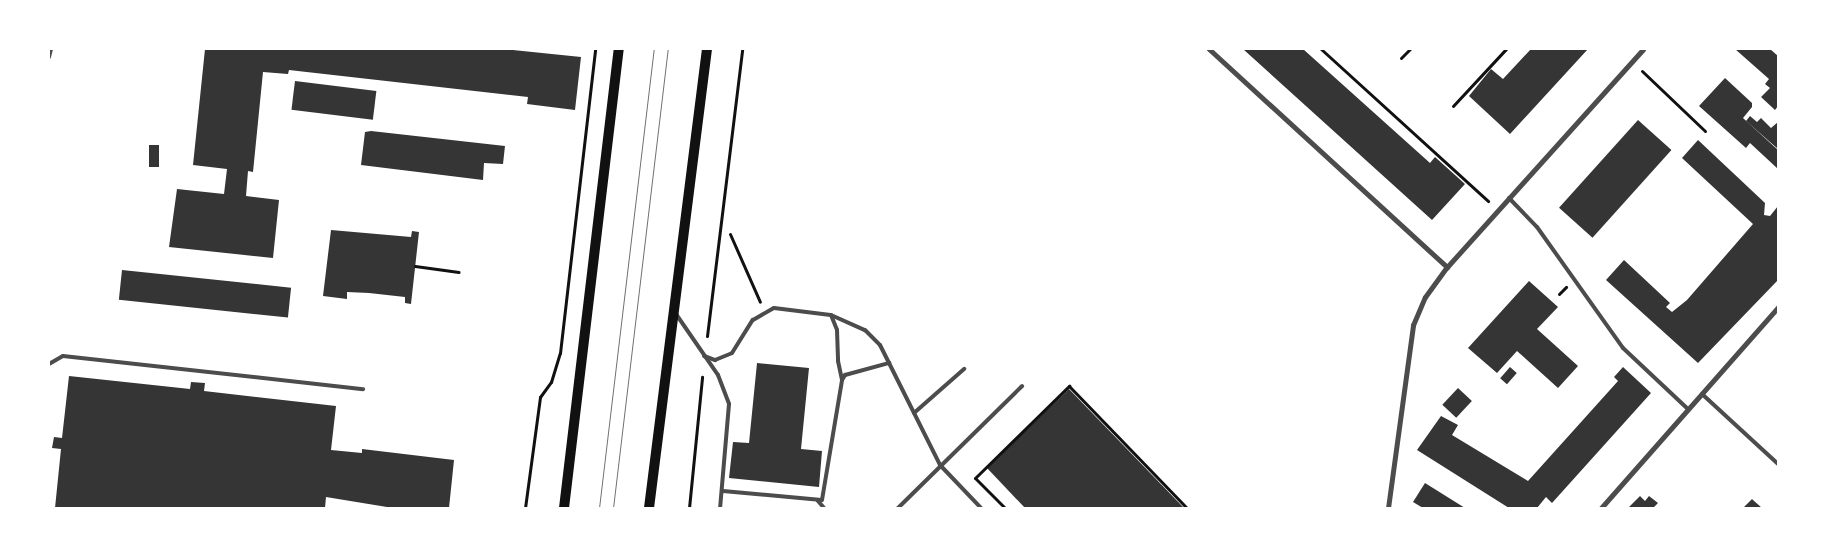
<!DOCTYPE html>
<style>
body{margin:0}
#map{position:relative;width:1827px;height:557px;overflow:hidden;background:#fff;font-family:"Times New Roman",serif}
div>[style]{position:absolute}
.building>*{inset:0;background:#353535;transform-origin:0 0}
.path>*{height:3px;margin:-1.5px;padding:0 1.5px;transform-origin:1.5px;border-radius:1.5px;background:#111}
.service>*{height:4px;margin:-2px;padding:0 2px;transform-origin:2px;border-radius:2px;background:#4c4c4c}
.minor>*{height:5px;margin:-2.5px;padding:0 2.5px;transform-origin:2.5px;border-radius:2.5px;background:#4c4c4c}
.secondary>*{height:10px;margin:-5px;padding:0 5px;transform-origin:5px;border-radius:5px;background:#111}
.tram>*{height:1px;margin:-0.5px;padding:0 0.5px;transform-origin:0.5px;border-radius:0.5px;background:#707070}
span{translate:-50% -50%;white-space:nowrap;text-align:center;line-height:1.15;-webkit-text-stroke:4px #fff;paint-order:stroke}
.frame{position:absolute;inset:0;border:50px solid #fff;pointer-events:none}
</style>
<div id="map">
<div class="building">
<i style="clip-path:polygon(205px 49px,503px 49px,581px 57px,575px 110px,527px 104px,528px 97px,289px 70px,288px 74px,263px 72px,253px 172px,248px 171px,246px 196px,279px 200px,273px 258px,169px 247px,177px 189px,224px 194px,227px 169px,193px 165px)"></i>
<i style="clip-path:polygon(1243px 49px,1303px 49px,1430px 163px,1435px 157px,1465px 184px,1432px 220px)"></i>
<i style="clip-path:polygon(1531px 49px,1588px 49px,1510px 134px,1469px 96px,1491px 69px,1503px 79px)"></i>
<i style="clip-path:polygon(1735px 49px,1770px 49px,1778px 56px,1778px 106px,1775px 110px,1761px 97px,1770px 88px,1765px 84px,1769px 79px)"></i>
<i style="clip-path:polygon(1725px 78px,1752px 103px,1752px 107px,1743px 118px,1778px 150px,1778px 169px,1750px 143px,1746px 148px,1699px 106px)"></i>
<i style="left:295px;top:81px;width:82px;height:29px;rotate:7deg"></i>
<i style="clip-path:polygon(1750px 116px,1757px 122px,1761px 118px,1771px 128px,1778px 122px,1778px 149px,1746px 121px)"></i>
<i style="left:1638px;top:120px;width:45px;height:118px;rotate:42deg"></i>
<i style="clip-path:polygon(371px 131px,505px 146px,503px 164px,484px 163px,483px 180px,361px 165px,365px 132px)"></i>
<i style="clip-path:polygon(1698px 140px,1765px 203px,1764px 215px,1770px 216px,1778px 206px,1778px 280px,1698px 363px,1606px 280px,1624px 260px,1670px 303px,1666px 307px,1672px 312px,1687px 300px,1753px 224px,1682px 158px)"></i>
<i style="left:149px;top:145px;width:10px;height:22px"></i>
<i style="clip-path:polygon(331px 230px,411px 237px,412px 231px,419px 232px,411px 304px,405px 303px,405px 297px,369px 293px,347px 292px,347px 299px,323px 296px)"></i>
<i style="left:122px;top:270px;width:170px;height:30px;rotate:6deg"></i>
<i style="clip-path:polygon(1529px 281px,1558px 307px,1537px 329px,1578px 366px,1558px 388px,1517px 351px,1497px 373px,1468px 348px)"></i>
<i style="clip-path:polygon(757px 363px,809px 368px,801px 449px,822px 451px,819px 487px,729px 478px,733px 442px,749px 443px)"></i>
<i style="left:1510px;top:367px;width:9px;height:15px;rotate:41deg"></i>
<i style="clip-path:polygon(1623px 367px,1651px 393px,1552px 503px,1546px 497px,1537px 508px,1509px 508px,1417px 450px,1441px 416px,1458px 425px,1452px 435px,1528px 481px,1618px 381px,1614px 377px)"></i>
<i style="clip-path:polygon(69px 376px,190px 389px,191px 382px,205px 383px,204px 391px,336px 406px,331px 450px,362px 453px,362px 449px,454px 460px,449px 508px,393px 508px,326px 497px,325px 508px,55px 508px,61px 449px,52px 448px,54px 437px,62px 438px)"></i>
<i style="left:1458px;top:388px;width:19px;height:23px;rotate:43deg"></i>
<i style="clip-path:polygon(1069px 389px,1184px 508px,1025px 508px,987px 468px)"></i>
<i style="clip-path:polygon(1425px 483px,1465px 508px,1423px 508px,1413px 502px)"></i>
<i style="clip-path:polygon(1640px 496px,1645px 501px,1649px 496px,1658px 503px,1653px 508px,1628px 508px)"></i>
<i style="clip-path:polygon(1752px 499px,1753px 500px,1762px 508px,1743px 508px)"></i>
</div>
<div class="path">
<i style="left:1321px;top:49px;width:226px;rotate:42.3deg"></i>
<i style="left:1401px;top:58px;width:13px;rotate:-45deg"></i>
<i style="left:1642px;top:71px;width:87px;rotate:43.6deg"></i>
<i style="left:1453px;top:106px;width:78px;rotate:-47.1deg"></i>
<i style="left:730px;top:234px;width:74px;rotate:66.2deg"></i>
<i style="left:415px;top:266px;width:44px;rotate:7.8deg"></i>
<i style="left:1559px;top:294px;width:10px;rotate:-45deg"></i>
<i style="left:707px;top:336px;width:289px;rotate:-83deg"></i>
<i style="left:525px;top:508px;width:112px;rotate:-82.3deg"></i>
<i style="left:540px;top:397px;width:19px;rotate:-54deg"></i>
<i style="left:551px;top:382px;width:30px;rotate:-73deg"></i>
<i style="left:560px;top:353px;width:306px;rotate:-83.4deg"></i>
<i style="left:689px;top:508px;width:132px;rotate:-84.3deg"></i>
<i style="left:1005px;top:508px;width:42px;rotate:-135deg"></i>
<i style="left:975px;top:478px;width:132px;rotate:-44.4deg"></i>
<i style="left:1069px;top:386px;width:170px;rotate:46deg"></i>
</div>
<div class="service">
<i style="left:49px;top:57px;width:8px;rotate:-76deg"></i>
<i style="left:1509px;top:198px;width:40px;rotate:46deg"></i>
<i style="left:1537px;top:227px;width:148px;rotate:54.6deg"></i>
<i style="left:1623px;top:348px;width:89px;rotate:43.2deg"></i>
<i style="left:676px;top:314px;width:74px;rotate:55.5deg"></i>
<i style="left:718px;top:375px;width:31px;rotate:69deg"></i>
<i style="left:729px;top:404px;width:104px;rotate:94.9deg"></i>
<i style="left:831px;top:315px;width:16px;rotate:68deg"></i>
<i style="left:837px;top:330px;width:31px;rotate:88deg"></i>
<i style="left:838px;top:361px;width:19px;rotate:78deg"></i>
<i style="left:704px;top:356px;width:12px;rotate:20deg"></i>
<i style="left:715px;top:360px;width:18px;rotate:-22deg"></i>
<i style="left:732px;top:353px;width:39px;rotate:-58deg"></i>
<i style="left:753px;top:320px;width:24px;rotate:-30deg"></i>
<i style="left:774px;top:308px;width:57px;rotate:7deg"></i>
<i style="left:831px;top:315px;width:37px;rotate:24deg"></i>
<i style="left:865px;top:330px;width:21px;rotate:45deg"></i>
<i style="left:880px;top:345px;width:134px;rotate:63.4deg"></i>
<i style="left:940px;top:465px;width:59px;rotate:46.4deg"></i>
<i style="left:49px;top:364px;width:16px;rotate:-30deg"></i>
<i style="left:63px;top:356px;width:302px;rotate:6.3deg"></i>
<i style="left:1702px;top:394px;width:103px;rotate:42.6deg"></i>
<i style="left:914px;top:413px;width:67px;rotate:-41.3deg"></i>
<i style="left:723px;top:491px;width:99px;rotate:5.2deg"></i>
<i style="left:822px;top:500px;width:122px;rotate:-80.5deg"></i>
<i style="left:842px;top:380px;width:6px;rotate:-59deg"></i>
<i style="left:845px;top:375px;width:46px;rotate:-15.3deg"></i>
<i style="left:818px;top:501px;width:9px;rotate:49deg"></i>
<i style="left:898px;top:508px;width:174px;rotate:-44.5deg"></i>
</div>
<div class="minor">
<i style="left:1209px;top:49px;width:323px;rotate:42.5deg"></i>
<i style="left:1388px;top:508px;width:185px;rotate:-82.2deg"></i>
<i style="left:1413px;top:325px;width:30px;rotate:-67deg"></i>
<i style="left:1425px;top:297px;width:37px;rotate:-54deg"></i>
<i style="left:1447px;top:267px;width:293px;rotate:-48deg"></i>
<i style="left:1601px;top:508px;width:268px;rotate:-48.6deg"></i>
</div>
<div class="secondary">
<i style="left:564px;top:508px;width:462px;rotate:-83.2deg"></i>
<i style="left:649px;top:508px;width:463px;rotate:-82.8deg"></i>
</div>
<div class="tram">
<i style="left:599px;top:508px;width:462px;rotate:-83.2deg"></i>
<i style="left:613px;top:508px;width:462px;rotate:-83.2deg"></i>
</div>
<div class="frame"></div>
</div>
